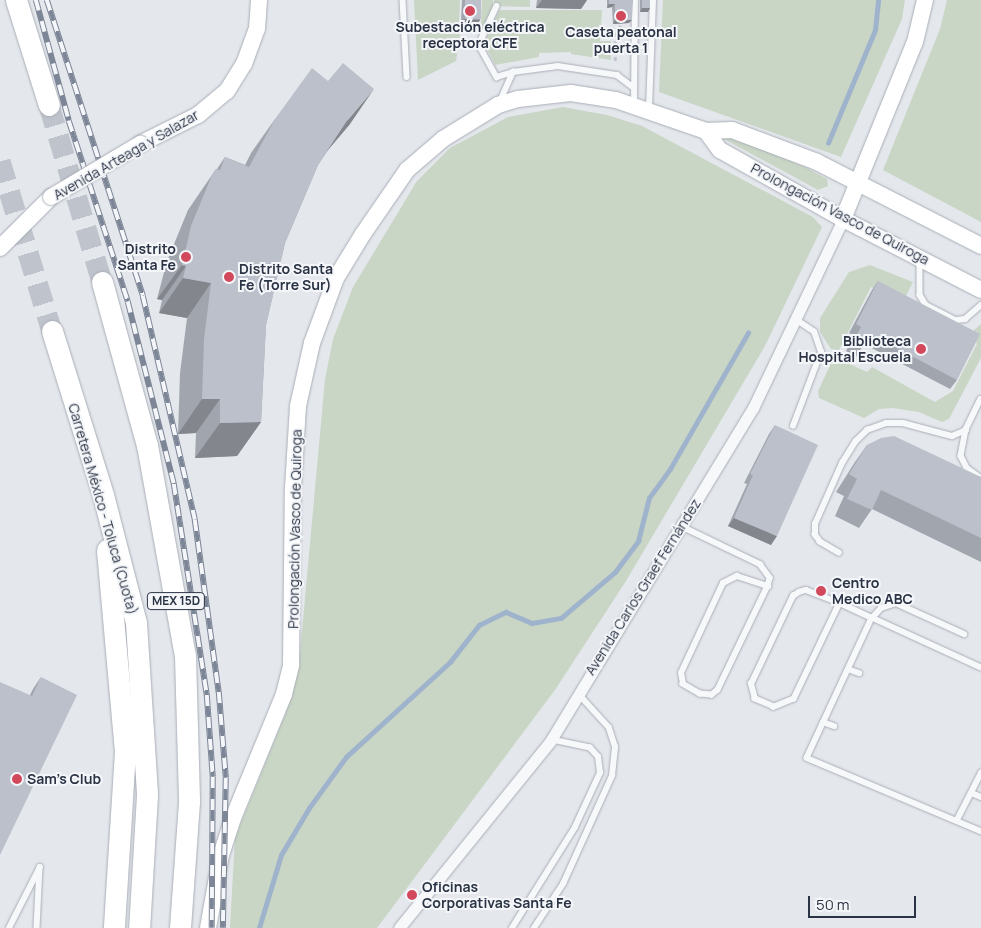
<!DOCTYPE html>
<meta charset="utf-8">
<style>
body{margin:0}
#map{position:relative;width:981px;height:928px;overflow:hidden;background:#e4e7ec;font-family:Manrope,sans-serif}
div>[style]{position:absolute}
.green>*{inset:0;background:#c9d6c5}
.stream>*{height:4.5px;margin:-2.25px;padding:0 2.25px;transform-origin:2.25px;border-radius:2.25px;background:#9fb4cc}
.highway-tunnel>*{height:21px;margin-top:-10.5px;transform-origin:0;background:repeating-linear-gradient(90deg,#bfc3cb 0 21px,transparent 0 32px)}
.path>*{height:2.5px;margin-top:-1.25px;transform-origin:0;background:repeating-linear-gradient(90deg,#c2c5cb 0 4px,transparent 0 8px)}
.roads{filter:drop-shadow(0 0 1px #a9aeb7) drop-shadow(0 0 1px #a9aeb7)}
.lane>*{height:5.5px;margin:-2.75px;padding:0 2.75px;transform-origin:2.75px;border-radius:2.75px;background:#f7f8fa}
.street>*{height:11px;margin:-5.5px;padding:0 5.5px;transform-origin:5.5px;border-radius:5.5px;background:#f7f8fa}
.secondary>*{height:16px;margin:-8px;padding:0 8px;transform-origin:8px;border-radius:8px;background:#fff}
.highway>*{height:21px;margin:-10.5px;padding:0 10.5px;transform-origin:10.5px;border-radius:10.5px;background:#fff}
.rail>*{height:5.5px;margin-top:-2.75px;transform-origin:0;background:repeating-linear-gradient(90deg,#f4f6f9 0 11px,#7d8696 0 22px);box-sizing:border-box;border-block:1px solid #7d8696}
.bridges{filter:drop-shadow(0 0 1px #a9aeb7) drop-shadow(0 0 1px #a9aeb7)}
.secondary-bridge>*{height:16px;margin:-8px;padding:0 8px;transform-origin:8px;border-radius:8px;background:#fff}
.wall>*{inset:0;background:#a1a5ae}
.shaded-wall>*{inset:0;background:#83868d}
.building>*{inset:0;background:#bbc0ca;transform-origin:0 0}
.dots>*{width:14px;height:14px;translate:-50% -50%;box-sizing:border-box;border:2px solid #f4f6f9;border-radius:50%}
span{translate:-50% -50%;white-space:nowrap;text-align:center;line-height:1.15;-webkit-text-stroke:4px #f4f6f9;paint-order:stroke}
.shield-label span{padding:1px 4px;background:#f4f6f9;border:1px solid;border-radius:4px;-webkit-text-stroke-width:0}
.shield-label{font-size:12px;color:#2b3445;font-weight:700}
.poi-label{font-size:14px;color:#2b3445;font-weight:700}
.right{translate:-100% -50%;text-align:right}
.left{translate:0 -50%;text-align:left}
.street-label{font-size:14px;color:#2b3445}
.scale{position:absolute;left:808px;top:896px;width:108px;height:22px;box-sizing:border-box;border:2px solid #2b3445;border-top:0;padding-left:6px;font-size:15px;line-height:18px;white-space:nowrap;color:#2b3445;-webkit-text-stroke:4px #f4f6f9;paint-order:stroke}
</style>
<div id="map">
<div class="green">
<i style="clip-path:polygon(414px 0,460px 0,459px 24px,468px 27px,461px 29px,456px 61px,418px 80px)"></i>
<i style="clip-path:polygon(482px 0,493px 0,493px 8px,481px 33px,477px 25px,481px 24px)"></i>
<i style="clip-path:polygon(494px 0,530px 0,530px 7px,494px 6px)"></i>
<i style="clip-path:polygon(663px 0,905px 0,902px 19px,841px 157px,659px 92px)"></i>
<i style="clip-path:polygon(947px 0,981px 0,981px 222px,883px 170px,940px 29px)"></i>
<i style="clip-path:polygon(499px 10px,602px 10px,600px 41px,611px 41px,611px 60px,571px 54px,571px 52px,539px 53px,539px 57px,495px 65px,484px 43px)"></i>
<i style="clip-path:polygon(563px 107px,607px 115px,642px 126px,813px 217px,822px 227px,765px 346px,626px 581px,555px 690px,377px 928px,230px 928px,235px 837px,285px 715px,299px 664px,325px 379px,333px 339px,353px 287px,417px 181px,450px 148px,508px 117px)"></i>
<i style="clip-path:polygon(725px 135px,805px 167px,827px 179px,828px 186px,818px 190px,724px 139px)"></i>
<i style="clip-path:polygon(870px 265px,913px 282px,903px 302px,871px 287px,839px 350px,831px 349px,820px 332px,820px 318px,849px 272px)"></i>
<i style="clip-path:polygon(981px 324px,981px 358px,949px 419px,942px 422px,919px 412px,892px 408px,879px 409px,864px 418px,819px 398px,818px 391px,834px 357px,867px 372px,872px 367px,935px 402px,953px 391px,977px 344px,972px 336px,974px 330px)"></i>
</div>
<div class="stream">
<i style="left:828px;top:143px;width:122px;rotate:-67.4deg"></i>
<i style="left:875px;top:30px;width:30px;rotate:-84deg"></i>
<i style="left:259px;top:928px;width:76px;rotate:-73.2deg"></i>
<i style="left:281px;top:855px;width:55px;rotate:-59.2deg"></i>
<i style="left:309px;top:808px;width:63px;rotate:-54deg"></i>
<i style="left:346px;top:757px;width:141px;rotate:-42.4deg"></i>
<i style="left:450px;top:662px;width:47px;rotate:-51.9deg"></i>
<i style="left:479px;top:625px;width:30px;rotate:-26deg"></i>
<i style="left:506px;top:612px;width:28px;rotate:23deg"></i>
<i style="left:532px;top:623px;width:29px;rotate:-10deg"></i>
<i style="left:561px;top:618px;width:71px;rotate:-40.4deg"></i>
<i style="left:615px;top:572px;width:39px;rotate:-53deg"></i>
<i style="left:638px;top:541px;width:44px;rotate:-75.7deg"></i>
<i style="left:649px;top:498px;width:36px;rotate:-54deg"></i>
<i style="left:670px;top:469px;width:157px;rotate:-60.2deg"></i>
</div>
<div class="highway-tunnel">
<i style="left:49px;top:105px;width:185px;rotate:73.3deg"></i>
<i style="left:0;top:161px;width:178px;rotate:73deg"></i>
</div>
<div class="path">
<i style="left:615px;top:61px;width:25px;rotate:-90deg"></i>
<i style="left:615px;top:36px;width:16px;rotate:-63deg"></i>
</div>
<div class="roads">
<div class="lane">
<i style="left:403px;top:0;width:77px;rotate:87deg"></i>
<i style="left:497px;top:6px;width:43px;rotate:114.8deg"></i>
<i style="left:479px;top:45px;width:37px;rotate:61deg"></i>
<i style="left:497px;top:77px;width:17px;rotate:-17deg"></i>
<i style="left:500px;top:101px;width:32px;rotate:-66deg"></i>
<i style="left:513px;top:72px;width:45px;rotate:-7.6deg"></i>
<i style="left:558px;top:66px;width:60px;rotate:8.7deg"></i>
<i style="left:617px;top:75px;width:21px;rotate:37deg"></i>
<i style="left:634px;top:105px;width:105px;rotate:-89.5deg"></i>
<i style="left:649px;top:109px;width:109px;rotate:-87.9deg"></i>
<i style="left:920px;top:262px;width:33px;rotate:90deg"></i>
<i style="left:920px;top:295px;width:12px;rotate:59deg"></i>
<i style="left:926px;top:305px;width:34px;rotate:27deg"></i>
<i style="left:956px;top:320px;width:9px;rotate:-6deg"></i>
<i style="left:965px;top:319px;width:21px;rotate:-41deg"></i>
<i style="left:981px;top:399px;width:34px;rotate:116deg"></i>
<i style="left:966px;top:430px;width:26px;rotate:101deg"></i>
<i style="left:961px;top:456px;width:13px;rotate:63deg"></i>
<i style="left:967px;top:468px;width:17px;rotate:36deg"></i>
<i style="left:793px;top:426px;width:79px;rotate:-69.3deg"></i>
<i style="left:821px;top:352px;width:21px;rotate:-109deg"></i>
<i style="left:814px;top:332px;width:23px;rotate:-146deg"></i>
<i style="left:681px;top:526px;width:88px;rotate:25.7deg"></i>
<i style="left:760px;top:564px;width:17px;rotate:54deg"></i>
<i style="left:770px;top:578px;width:8px;rotate:104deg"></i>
<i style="left:768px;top:586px;width:115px;rotate:115.7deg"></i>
<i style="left:718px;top:690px;width:8px;rotate:140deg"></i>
<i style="left:712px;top:695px;width:12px;rotate:-175deg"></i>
<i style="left:700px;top:694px;width:20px;rotate:-150deg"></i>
<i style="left:683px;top:684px;width:11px;rotate:-100deg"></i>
<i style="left:681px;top:673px;width:99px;rotate:-65deg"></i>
<i style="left:723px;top:583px;width:16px;rotate:-27deg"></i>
<i style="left:737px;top:576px;width:33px;rotate:18deg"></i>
<i style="left:839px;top:553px;width:22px;rotate:-150deg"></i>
<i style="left:820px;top:542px;width:9px;rotate:-126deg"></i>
<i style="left:815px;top:535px;width:11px;rotate:-90deg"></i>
<i style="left:815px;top:524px;width:67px;rotate:-66.1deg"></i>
<i style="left:842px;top:463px;width:26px;rotate:-58deg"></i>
<i style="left:856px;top:441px;width:16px;rotate:-45deg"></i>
<i style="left:867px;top:430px;width:20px;rotate:-20deg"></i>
<i style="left:886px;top:423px;width:17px"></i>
<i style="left:903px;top:423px;width:51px;rotate:14.9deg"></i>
<i style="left:952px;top:436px;width:15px;rotate:-23deg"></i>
<i style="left:840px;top:603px;width:106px;rotate:115.6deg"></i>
<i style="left:794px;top:699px;width:22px;rotate:158deg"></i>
<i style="left:774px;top:707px;width:21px;rotate:-157deg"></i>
<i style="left:755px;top:699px;width:16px;rotate:-105deg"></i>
<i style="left:751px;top:684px;width:98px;rotate:-64.5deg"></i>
<i style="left:793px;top:596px;width:7px;rotate:-34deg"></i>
<i style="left:799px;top:592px;width:7px;rotate:-16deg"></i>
<i style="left:806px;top:590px;width:36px;rotate:21deg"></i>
<i style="left:840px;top:603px;width:35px;rotate:25deg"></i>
<i style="left:872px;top:618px;width:13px;rotate:-48deg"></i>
<i style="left:881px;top:608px;width:16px;rotate:-18deg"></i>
<i style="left:896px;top:603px;width:75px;rotate:24.5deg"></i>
<i style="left:981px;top:668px;width:120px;rotate:-155.4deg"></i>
<i style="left:872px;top:618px;width:154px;rotate:114.9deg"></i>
<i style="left:807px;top:758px;width:189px;rotate:22.8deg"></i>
<i style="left:848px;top:669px;width:12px;rotate:20deg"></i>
<i style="left:823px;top:722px;width:12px;rotate:20deg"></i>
<i style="left:972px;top:793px;width:10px;rotate:24deg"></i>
<i style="left:957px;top:820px;width:53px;rotate:-62.9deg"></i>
<i style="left:9px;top:928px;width:68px;rotate:-63.1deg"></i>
<i style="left:40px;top:867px;width:61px;rotate:92.8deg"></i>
<i style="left:512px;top:928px;width:119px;rotate:-58deg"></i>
<i style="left:575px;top:827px;width:60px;rotate:-65.2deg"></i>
<i style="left:600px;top:773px;width:16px;rotate:-97deg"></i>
<i style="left:598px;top:757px;width:12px;rotate:-132deg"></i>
<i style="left:590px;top:748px;width:40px;rotate:-168deg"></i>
<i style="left:534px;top:928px;width:53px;rotate:-56.6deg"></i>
<i style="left:563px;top:884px;width:119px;rotate:-65.6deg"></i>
<i style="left:612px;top:776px;width:29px;rotate:-84deg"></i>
<i style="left:615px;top:747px;width:20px;rotate:-108deg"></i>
<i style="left:609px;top:728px;width:45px;rotate:-132.3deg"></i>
</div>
<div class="street">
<i style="left:399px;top:928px;width:242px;rotate:-51deg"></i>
<i style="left:551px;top:740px;width:389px;rotate:-58.7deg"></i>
<i style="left:753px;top:408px;width:209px;rotate:-64.5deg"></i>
</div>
<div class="secondary">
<i style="left:706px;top:131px;width:24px;rotate:54deg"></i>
<i style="left:720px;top:150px;width:141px;rotate:29.3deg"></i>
<i style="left:843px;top:219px;width:155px;rotate:27.2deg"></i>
<i style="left:140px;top:144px;width:65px;rotate:-26.6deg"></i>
<i style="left:198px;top:115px;width:38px;rotate:-40deg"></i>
<i style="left:227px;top:91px;width:32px;rotate:-58deg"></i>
<i style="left:244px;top:64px;width:37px;rotate:-70deg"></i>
<i style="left:257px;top:29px;width:29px;rotate:-86deg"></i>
<i style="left:843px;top:219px;width:191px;rotate:-67.9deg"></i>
<i style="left:915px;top:42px;width:43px;rotate:-76.6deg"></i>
<i style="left:0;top:248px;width:72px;rotate:-45deg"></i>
<i style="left:208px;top:928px;width:74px;rotate:-79.9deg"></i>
<i style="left:221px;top:855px;width:39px;rotate:-72deg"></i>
<i style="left:233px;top:818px;width:134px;rotate:-67.6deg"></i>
<i style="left:284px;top:694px;width:30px;rotate:-76deg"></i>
<i style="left:291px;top:665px;width:177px;rotate:-89.4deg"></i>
<i style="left:293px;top:488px;width:82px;rotate:-86.5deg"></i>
<i style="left:298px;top:406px;width:65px;rotate:-77.5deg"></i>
<i style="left:312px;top:343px;width:69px;rotate:-69.7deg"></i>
<i style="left:336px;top:278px;width:52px;rotate:-58.5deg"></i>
<i style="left:363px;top:234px;width:78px;rotate:-55.5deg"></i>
<i style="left:407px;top:170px;width:48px;rotate:-40.7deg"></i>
<i style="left:443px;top:139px;width:65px;rotate:-31.7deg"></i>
<i style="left:498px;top:105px;width:21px;rotate:-17deg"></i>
<i style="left:518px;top:99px;width:53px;rotate:-6.5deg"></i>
<i style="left:571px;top:93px;width:46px;rotate:8.8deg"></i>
<i style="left:616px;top:100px;width:95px;rotate:19deg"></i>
<i style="left:706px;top:131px;width:26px;rotate:-2deg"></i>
<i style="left:732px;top:130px;width:91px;rotate:20.6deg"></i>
<i style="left:817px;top:162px;width:184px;rotate:27.1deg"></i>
</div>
<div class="highway">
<i style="left:16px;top:0;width:110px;rotate:72.6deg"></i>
<i style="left:102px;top:282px;width:169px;rotate:74.6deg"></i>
<i style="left:147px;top:445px;width:214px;rotate:79.8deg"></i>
<i style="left:185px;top:656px;width:146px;rotate:88.4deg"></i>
<i style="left:189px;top:802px;width:126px;rotate:94.1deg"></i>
<i style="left:52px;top:331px;width:172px;rotate:72.7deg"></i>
<i style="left:103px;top:495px;width:132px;rotate:75.5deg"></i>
<i style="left:136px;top:623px;width:172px;rotate:86.3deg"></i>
<i style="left:147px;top:795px;width:133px;rotate:93.4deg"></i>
<i style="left:107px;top:550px;width:202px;rotate:84.9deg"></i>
<i style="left:125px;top:751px;width:177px;rotate:93.6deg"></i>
</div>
</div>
<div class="rail">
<i style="left:36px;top:0;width:125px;rotate:74.7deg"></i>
<i style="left:69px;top:121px;width:190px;rotate:71.9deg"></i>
<i style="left:128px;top:302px;width:188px;rotate:75.8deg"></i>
<i style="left:174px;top:484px;width:214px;rotate:81.1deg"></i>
<i style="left:207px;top:695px;width:82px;rotate:85.8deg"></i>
<i style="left:213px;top:777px;width:151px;rotate:90.4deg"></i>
<i style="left:47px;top:0;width:311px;rotate:72deg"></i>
<i style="left:143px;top:296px;width:230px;rotate:76.9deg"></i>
<i style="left:195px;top:520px;width:174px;rotate:82.1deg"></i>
<i style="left:219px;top:692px;width:86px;rotate:85.3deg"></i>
<i style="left:226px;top:778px;width:150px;rotate:91.1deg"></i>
</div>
<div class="bridges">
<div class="secondary-bridge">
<i style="left:51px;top:197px;width:104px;rotate:-30.8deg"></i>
</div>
</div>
<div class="wall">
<i style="clip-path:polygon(462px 0,481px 0,480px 20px,478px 23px,461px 22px)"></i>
<i style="clip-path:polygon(537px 0,587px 0,581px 9px,536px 8px)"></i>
<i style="clip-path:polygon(607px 0,633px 0,629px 23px,613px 24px,612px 7px,607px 8px)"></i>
<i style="clip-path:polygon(640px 0,650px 0,648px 12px,640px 12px)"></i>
<i style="clip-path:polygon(328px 81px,350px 124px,328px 150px,318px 165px,285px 243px,266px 325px,261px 422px,237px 456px,195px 458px,196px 433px,178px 434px,180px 373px,187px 318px,159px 313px,162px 300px,157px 299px,167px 261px,188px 210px,216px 169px,217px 169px,225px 157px,245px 165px,251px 153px,275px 119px)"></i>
<i style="clip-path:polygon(878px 281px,957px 380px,950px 389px,864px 344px,856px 357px,846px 351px,854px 336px,849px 333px,872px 290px)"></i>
<i style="clip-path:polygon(775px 425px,771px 545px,728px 526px,747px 484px,744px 483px,769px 434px)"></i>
<i style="clip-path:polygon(867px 445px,981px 477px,981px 562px,872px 509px,859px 528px,835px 516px,844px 496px,836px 492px,855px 462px)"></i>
<i style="clip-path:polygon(41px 677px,0 855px,30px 695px,33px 689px)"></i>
</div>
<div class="shaded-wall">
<i style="clip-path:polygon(542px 0,587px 0,581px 9px,536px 8px)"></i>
<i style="clip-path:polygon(609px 4px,615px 4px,612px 7px,607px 8px)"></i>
<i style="clip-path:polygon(642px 8px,650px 8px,648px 12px,640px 12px)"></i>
<i style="clip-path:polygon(464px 19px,480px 20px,478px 23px,461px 22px)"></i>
<i style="clip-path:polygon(615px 20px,632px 20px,629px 23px,613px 24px)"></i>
<i style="clip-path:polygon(374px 89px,350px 124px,322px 157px,346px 122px)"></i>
<i style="clip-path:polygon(182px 265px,186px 266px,162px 300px,157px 299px)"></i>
<i style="clip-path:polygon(183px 278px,211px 283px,187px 318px,159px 313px)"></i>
<i style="clip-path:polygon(202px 399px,220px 399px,196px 433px,178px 434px)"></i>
<i style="clip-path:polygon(261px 422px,237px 456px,195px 458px,220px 423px)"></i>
<i style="clip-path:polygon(734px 518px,777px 536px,771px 545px,728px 526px)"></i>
</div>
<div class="building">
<i style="left:465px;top:0;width:16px;height:19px"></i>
<i style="clip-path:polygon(609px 0,633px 0,632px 20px,615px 20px,615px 4px,609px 4px)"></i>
<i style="left:642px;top:0;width:8px;height:8px"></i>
<i style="clip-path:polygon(343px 63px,374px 89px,346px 122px,318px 165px,285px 243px,266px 325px,261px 422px,220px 423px,220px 399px,202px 399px,204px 339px,211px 283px,183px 278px,186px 266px,182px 265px,191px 226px,212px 175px,216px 169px,220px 170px,225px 157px,249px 167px,275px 119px,312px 68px,328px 81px)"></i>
<i style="clip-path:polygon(878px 281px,980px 334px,957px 380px,870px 334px,863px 347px,853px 342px,861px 327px,856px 324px)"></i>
<i style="clip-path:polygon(775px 425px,818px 445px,777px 536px,734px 518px,753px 475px,750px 474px)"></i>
<i style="clip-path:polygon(894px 436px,981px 477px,981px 538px,881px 490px,872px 510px,847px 499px,857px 479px,849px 474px,867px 445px,881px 438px)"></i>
<i style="clip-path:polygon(41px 677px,77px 695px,0 855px,0 682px,32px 696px)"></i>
</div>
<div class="dots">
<i style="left:470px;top:11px;background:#d1495b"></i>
<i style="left:621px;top:16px;background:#d1495b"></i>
<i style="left:186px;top:257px;background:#d1495b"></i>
<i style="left:229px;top:277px;background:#d1495b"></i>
<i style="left:921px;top:349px;background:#d1495b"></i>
<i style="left:821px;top:591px;background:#d1495b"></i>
<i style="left:17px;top:779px;background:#d1495b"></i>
<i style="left:412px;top:895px;background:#d1495b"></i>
</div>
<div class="shield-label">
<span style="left:176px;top:601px">MEX 15D</span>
</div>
<div class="poi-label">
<span style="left:470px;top:35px">Subestación eléctrica<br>receptora CFE</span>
<span style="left:621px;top:40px">Caseta peatonal<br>puerta 1</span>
<span class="right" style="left:176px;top:257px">Distrito<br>Santa Fe</span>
<span class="left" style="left:239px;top:277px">Distrito Santa<br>Fe (Torre Sur)</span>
<span class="right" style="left:911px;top:349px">Biblioteca<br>Hospital Escuela</span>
<span class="left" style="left:832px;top:591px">Centro<br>Medico ABC</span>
<span class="left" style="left:27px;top:779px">Sam's Club</span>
<span class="left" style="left:422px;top:895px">Oficinas<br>Corporativas Santa Fe</span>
</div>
<div class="street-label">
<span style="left:126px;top:155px;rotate:-30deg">Avenida Arteaga y Salazar</span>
<span style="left:840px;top:214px;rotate:28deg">Prolongación Vasco de Quiroga</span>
<span style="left:103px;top:509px;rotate:74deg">Carretera México - Toluca (Cuota)</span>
<span style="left:295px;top:529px;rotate:-89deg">Prolongación Vasco de Quiroga</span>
<span style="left:643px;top:587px;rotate:-58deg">Avenida Carlos Graef Fernández</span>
</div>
<div class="scale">50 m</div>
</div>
